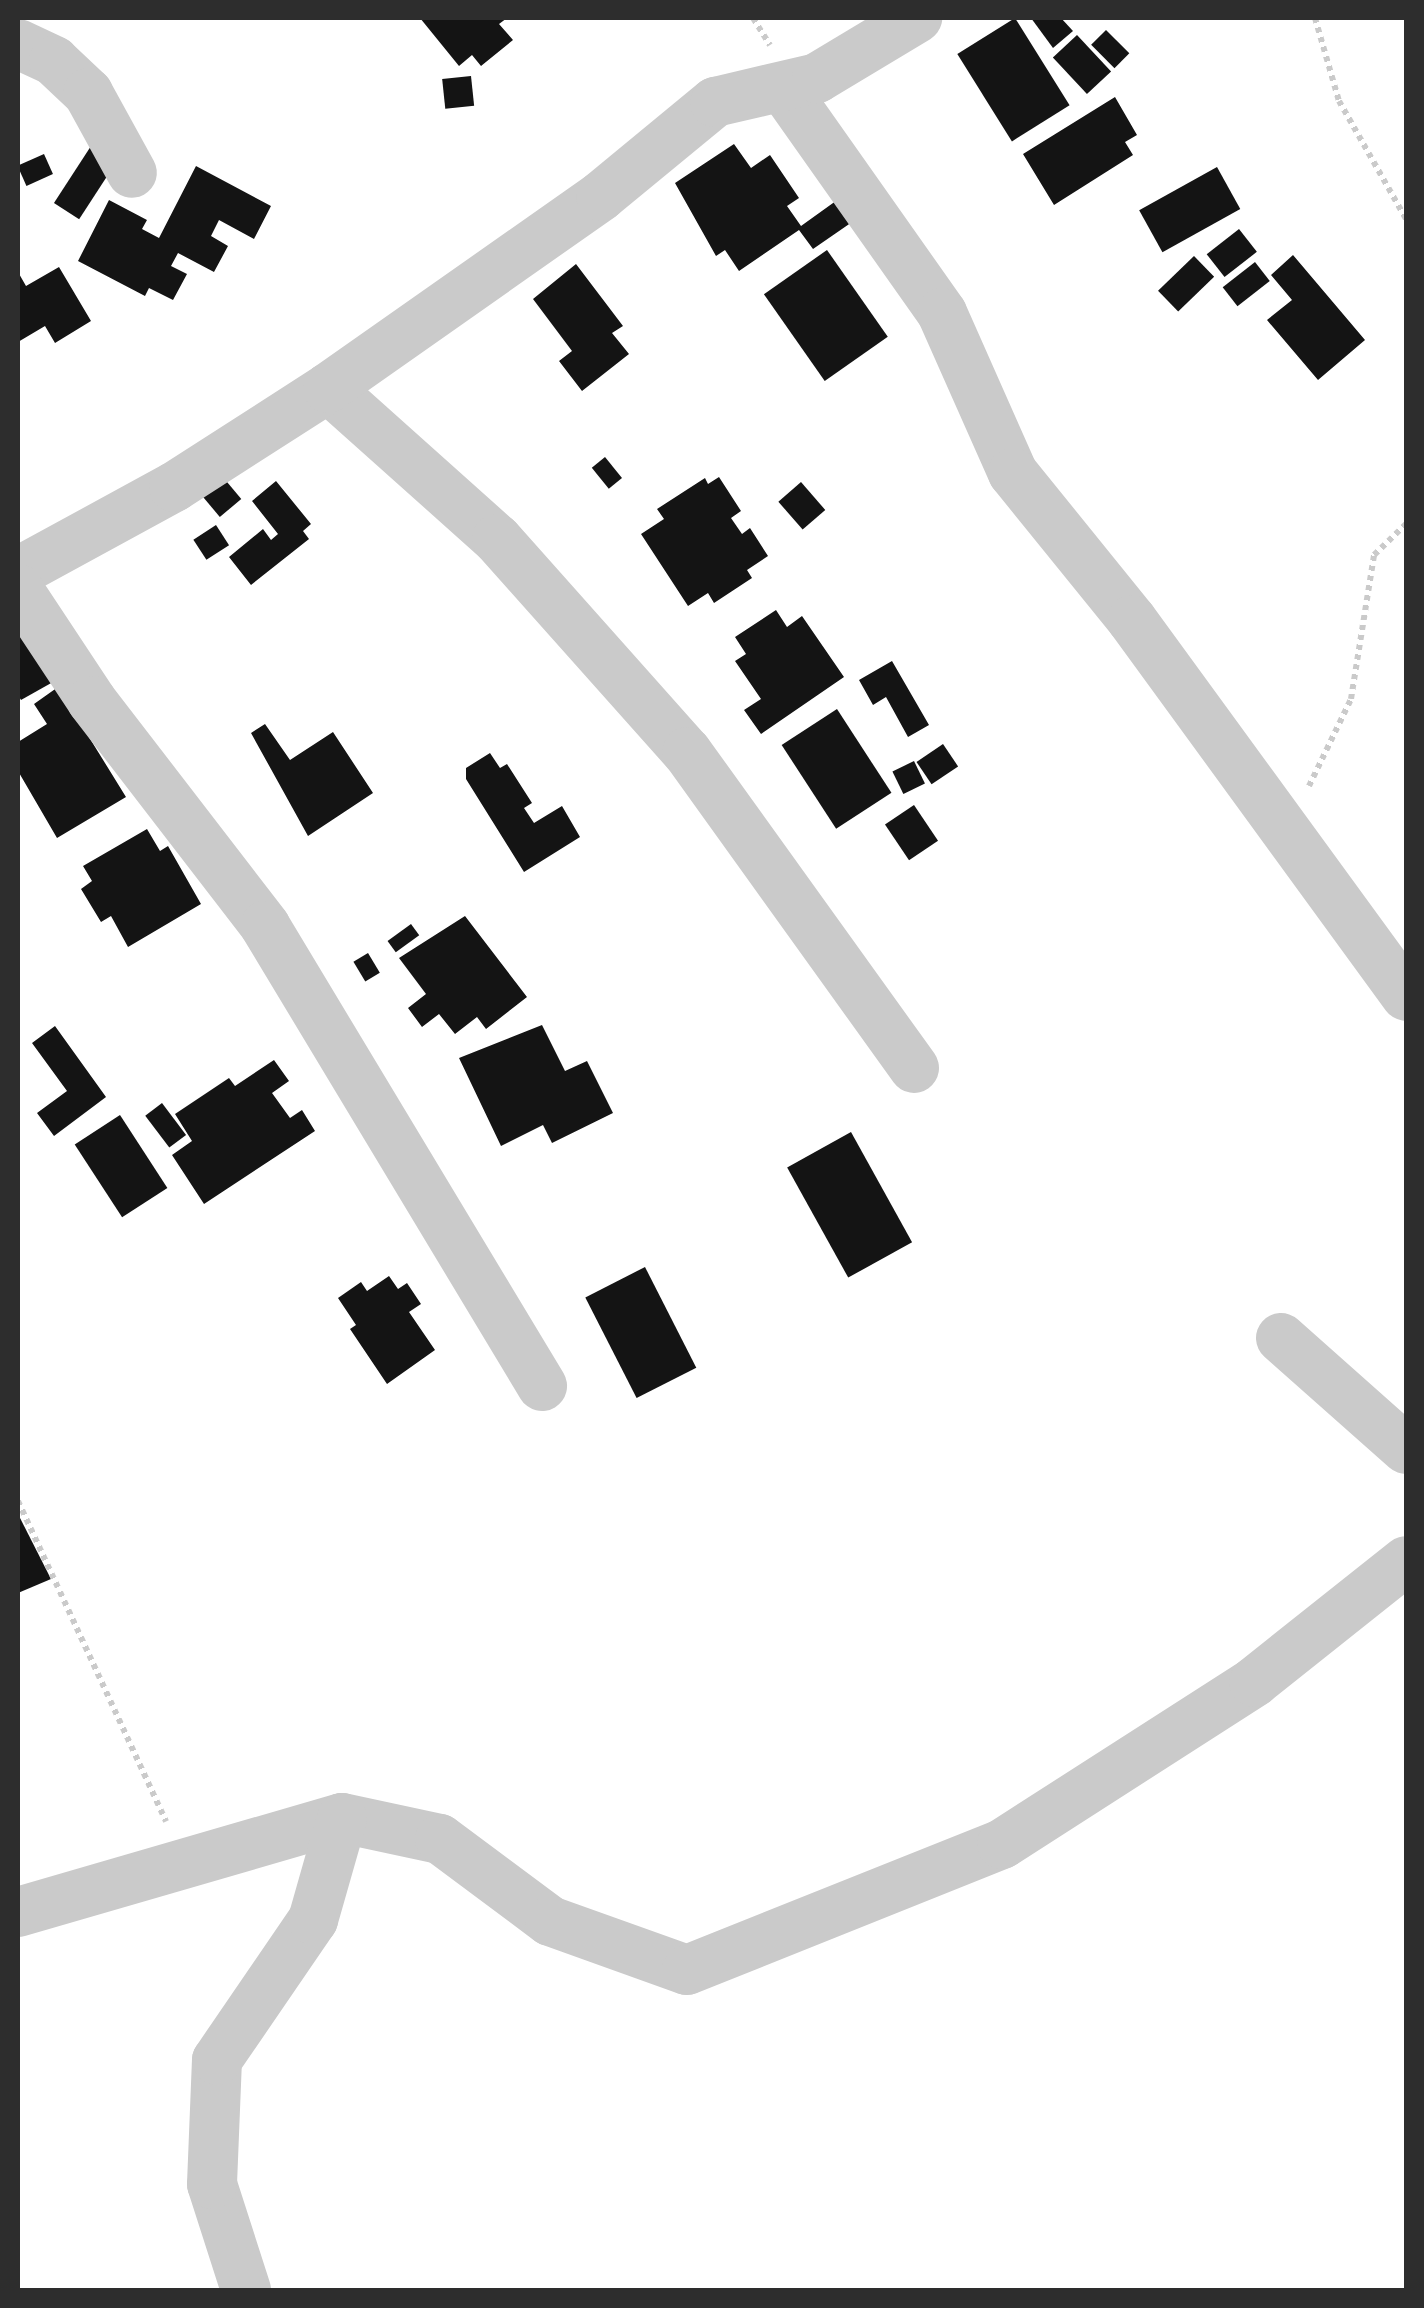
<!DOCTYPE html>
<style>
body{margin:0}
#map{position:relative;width:1424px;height:2308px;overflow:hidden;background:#fff;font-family:"DejaVu Sans",sans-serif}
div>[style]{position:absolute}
.building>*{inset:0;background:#141414;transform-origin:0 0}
.path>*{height:6px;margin-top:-3px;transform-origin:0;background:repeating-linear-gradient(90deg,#cacaca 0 5px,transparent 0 10px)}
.minor>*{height:50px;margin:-25px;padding:0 25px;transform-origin:25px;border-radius:25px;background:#cacaca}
span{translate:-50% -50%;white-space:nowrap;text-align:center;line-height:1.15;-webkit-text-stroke:10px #fff;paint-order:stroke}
.frame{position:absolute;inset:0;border:20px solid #2d2d2d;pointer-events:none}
</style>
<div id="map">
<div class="building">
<i style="clip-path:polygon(420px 18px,507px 18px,499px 24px,513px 40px,481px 66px,472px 55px,459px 66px)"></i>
<i style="left:1015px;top:18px;width:103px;height:68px;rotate:58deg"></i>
<i style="clip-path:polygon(1031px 18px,1061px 18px,1073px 31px,1053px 48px)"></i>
<i style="left:1106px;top:30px;width:33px;height:21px;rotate:45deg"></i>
<i style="left:1077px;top:35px;width:50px;height:33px;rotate:47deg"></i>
<i style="left:471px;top:76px;width:30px;height:29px;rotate:84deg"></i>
<i style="clip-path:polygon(1115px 97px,1137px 135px,1125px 142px,1133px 155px,1054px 205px,1023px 154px)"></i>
<i style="clip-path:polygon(734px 144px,751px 168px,770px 155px,799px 198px,787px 206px,801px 226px,840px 198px,855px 220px,813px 249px,799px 230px,739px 271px,725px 250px,716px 256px,675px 183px)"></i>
<i style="left:91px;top:146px;width:30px;height:68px;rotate:33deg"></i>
<i style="left:44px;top:154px;width:22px;height:29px;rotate:66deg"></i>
<i style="clip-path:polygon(196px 166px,271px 206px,254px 239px,219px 220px,211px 236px,228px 246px,214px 272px,178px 253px,171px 266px,187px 274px,173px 300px,149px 288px,145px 296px,78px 261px,109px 200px,147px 220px,142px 229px,159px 238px)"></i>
<i style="left:1217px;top:167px;width:48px;height:89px;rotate:61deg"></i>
<i style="left:1239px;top:229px;width:29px;height:41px;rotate:52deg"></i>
<i style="left:827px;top:250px;width:106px;height:77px;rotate:55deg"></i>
<i style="clip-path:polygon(1293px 255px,1365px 340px,1318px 380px,1267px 320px,1292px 300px,1271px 275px)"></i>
<i style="left:1194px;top:256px;width:29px;height:50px;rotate:46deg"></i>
<i style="left:1255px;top:262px;width:24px;height:41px;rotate:52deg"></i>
<i style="clip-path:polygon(576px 264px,623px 326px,612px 333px,629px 354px,582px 391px,559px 361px,572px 351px,533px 299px)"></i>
<i style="clip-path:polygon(59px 267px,91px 321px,55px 343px,45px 326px,18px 342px,18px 272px,26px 286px)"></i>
<i style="left:605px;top:457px;width:27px;height:17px;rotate:51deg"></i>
<i style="left:222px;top:476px;width:30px;height:28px;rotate:50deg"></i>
<i style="clip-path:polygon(719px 477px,741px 511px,731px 518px,742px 534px,750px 528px,768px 556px,747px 570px,752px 578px,714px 603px,708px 593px,688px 606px,641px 534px,664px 519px,657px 509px,705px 478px,708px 484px)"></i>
<i style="clip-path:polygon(276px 481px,311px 524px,303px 531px,309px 539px,251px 585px,229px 557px,263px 529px,271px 540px,278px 534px,252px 501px)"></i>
<i style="left:801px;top:482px;width:37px;height:30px;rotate:49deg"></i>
<i style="left:216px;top:525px;width:24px;height:27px;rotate:57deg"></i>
<i style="clip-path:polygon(18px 610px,53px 682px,21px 700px,18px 695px)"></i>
<i style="clip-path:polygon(776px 610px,787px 627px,802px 616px,844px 677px,761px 734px,744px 710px,761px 699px,735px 661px,746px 654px,735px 637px)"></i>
<i style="clip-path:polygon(892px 661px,929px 725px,908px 737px,886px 697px,873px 705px,859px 680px)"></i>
<i style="clip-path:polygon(58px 687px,126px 797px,57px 838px,18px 771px,18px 742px,47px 724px,34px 704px)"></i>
<i style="left:837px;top:709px;width:100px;height:66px;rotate:57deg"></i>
<i style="clip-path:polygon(265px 724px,290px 760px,333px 732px,373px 793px,308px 836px,251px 733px)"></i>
<i style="left:943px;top:744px;width:27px;height:32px;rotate:56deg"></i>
<i style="clip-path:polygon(490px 753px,500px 768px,507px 764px,532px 803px,524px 808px,534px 823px,562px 806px,580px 837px,524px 872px,466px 779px,466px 768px)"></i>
<i style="left:914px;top:761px;width:25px;height:24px;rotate:64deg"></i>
<i style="left:914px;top:805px;width:43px;height:35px;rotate:56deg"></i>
<i style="clip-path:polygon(147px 829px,160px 851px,168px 846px,201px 904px,128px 947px,111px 916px,101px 922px,81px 889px,92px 881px,83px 866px)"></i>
<i style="clip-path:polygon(465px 916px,527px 997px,486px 1029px,477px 1017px,455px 1034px,439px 1014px,422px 1027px,408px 1008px,426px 994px,399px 958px)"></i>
<i style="left:411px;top:924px;width:14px;height:29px;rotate:54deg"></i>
<i style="left:368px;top:953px;width:23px;height:17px;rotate:59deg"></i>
<i style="clip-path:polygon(542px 1025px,565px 1071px,587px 1061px,613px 1113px,552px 1143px,543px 1125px,501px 1146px,459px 1058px)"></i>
<i style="clip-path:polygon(55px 1026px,106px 1097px,54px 1136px,37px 1113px,67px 1091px,32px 1043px)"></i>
<i style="clip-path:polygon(274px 1060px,289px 1081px,272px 1093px,290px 1118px,302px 1110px,315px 1131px,204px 1204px,172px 1155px,192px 1141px,175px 1114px,229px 1078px,235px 1086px)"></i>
<i style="left:162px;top:1103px;width:40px;height:21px;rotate:53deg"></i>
<i style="left:120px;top:1115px;width:87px;height:54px;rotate:57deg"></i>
<i style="left:851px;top:1132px;width:126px;height:73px;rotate:61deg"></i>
<i style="left:645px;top:1267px;width:113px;height:67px;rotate:63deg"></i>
<i style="clip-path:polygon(389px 1276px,398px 1289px,407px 1283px,421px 1304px,409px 1312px,435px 1350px,387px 1384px,350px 1329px,356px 1325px,338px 1298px,361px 1282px,367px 1291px)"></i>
<i style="clip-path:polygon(18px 1514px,51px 1579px,18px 1593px)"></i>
</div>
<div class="path">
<i style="left:753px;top:18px;width:32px;rotate:58deg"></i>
<i style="left:1315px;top:18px;width:86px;rotate:73.9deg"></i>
<i style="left:1339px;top:101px;width:136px;rotate:60.4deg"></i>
<i style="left:1309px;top:786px;width:97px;rotate:-64.2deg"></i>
<i style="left:1351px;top:699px;width:146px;rotate:-80.9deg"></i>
<i style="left:1374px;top:555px;width:45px;rotate:-44.1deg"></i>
<i style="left:18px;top:1501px;width:353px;rotate:65.2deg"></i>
</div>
<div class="minor">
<i style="left:18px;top:44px;width:40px;rotate:25deg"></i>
<i style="left:54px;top:61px;width:47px;rotate:43.3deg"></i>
<i style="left:88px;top:93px;width:91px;rotate:61.2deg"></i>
<i style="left:784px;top:89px;width:274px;rotate:54.8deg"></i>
<i style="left:942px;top:313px;width:175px;rotate:66.1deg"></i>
<i style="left:1013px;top:473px;width:189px;rotate:51deg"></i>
<i style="left:1132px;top:620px;width:465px;rotate:53.9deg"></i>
<i style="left:328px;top:388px;width:227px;rotate:41.8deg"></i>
<i style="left:497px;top:539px;width:285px;rotate:48.3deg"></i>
<i style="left:687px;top:752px;width:389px;rotate:54.3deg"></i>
<i style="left:18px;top:572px;width:178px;rotate:-28.6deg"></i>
<i style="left:174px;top:487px;width:183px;rotate:-32.7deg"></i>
<i style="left:328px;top:388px;width:334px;rotate:-35.1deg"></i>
<i style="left:601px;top:196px;width:148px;rotate:-39.5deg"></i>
<i style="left:715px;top:102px;width:105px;rotate:-13.2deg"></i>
<i style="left:817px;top:78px;width:117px;rotate:-31deg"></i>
<i style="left:18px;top:589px;width:134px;rotate:56.5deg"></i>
<i style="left:92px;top:701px;width:284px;rotate:52.4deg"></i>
<i style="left:265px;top:926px;width:537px;rotate:58.94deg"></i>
<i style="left:1281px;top:1338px;width:167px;rotate:41.6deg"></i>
<i style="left:18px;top:1912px;width:337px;rotate:-16.2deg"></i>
<i style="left:342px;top:1818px;width:100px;rotate:12.1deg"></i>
<i style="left:440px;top:1839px;width:137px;rotate:36.7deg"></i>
<i style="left:550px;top:1921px;width:145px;rotate:19.7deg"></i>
<i style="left:687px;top:1970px;width:339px;rotate:-21.8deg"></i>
<i style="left:1002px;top:1844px;width:300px;rotate:-32.7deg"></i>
<i style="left:1254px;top:1682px;width:194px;rotate:-38.5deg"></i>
<i style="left:246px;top:2290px;width:111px;rotate:-107.8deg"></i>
<i style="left:212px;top:2184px;width:124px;rotate:-87.7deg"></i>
<i style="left:217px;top:2060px;width:170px;rotate:-55.6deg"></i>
<i style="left:313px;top:1920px;width:106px;rotate:-74.1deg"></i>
</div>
<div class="frame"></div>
</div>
